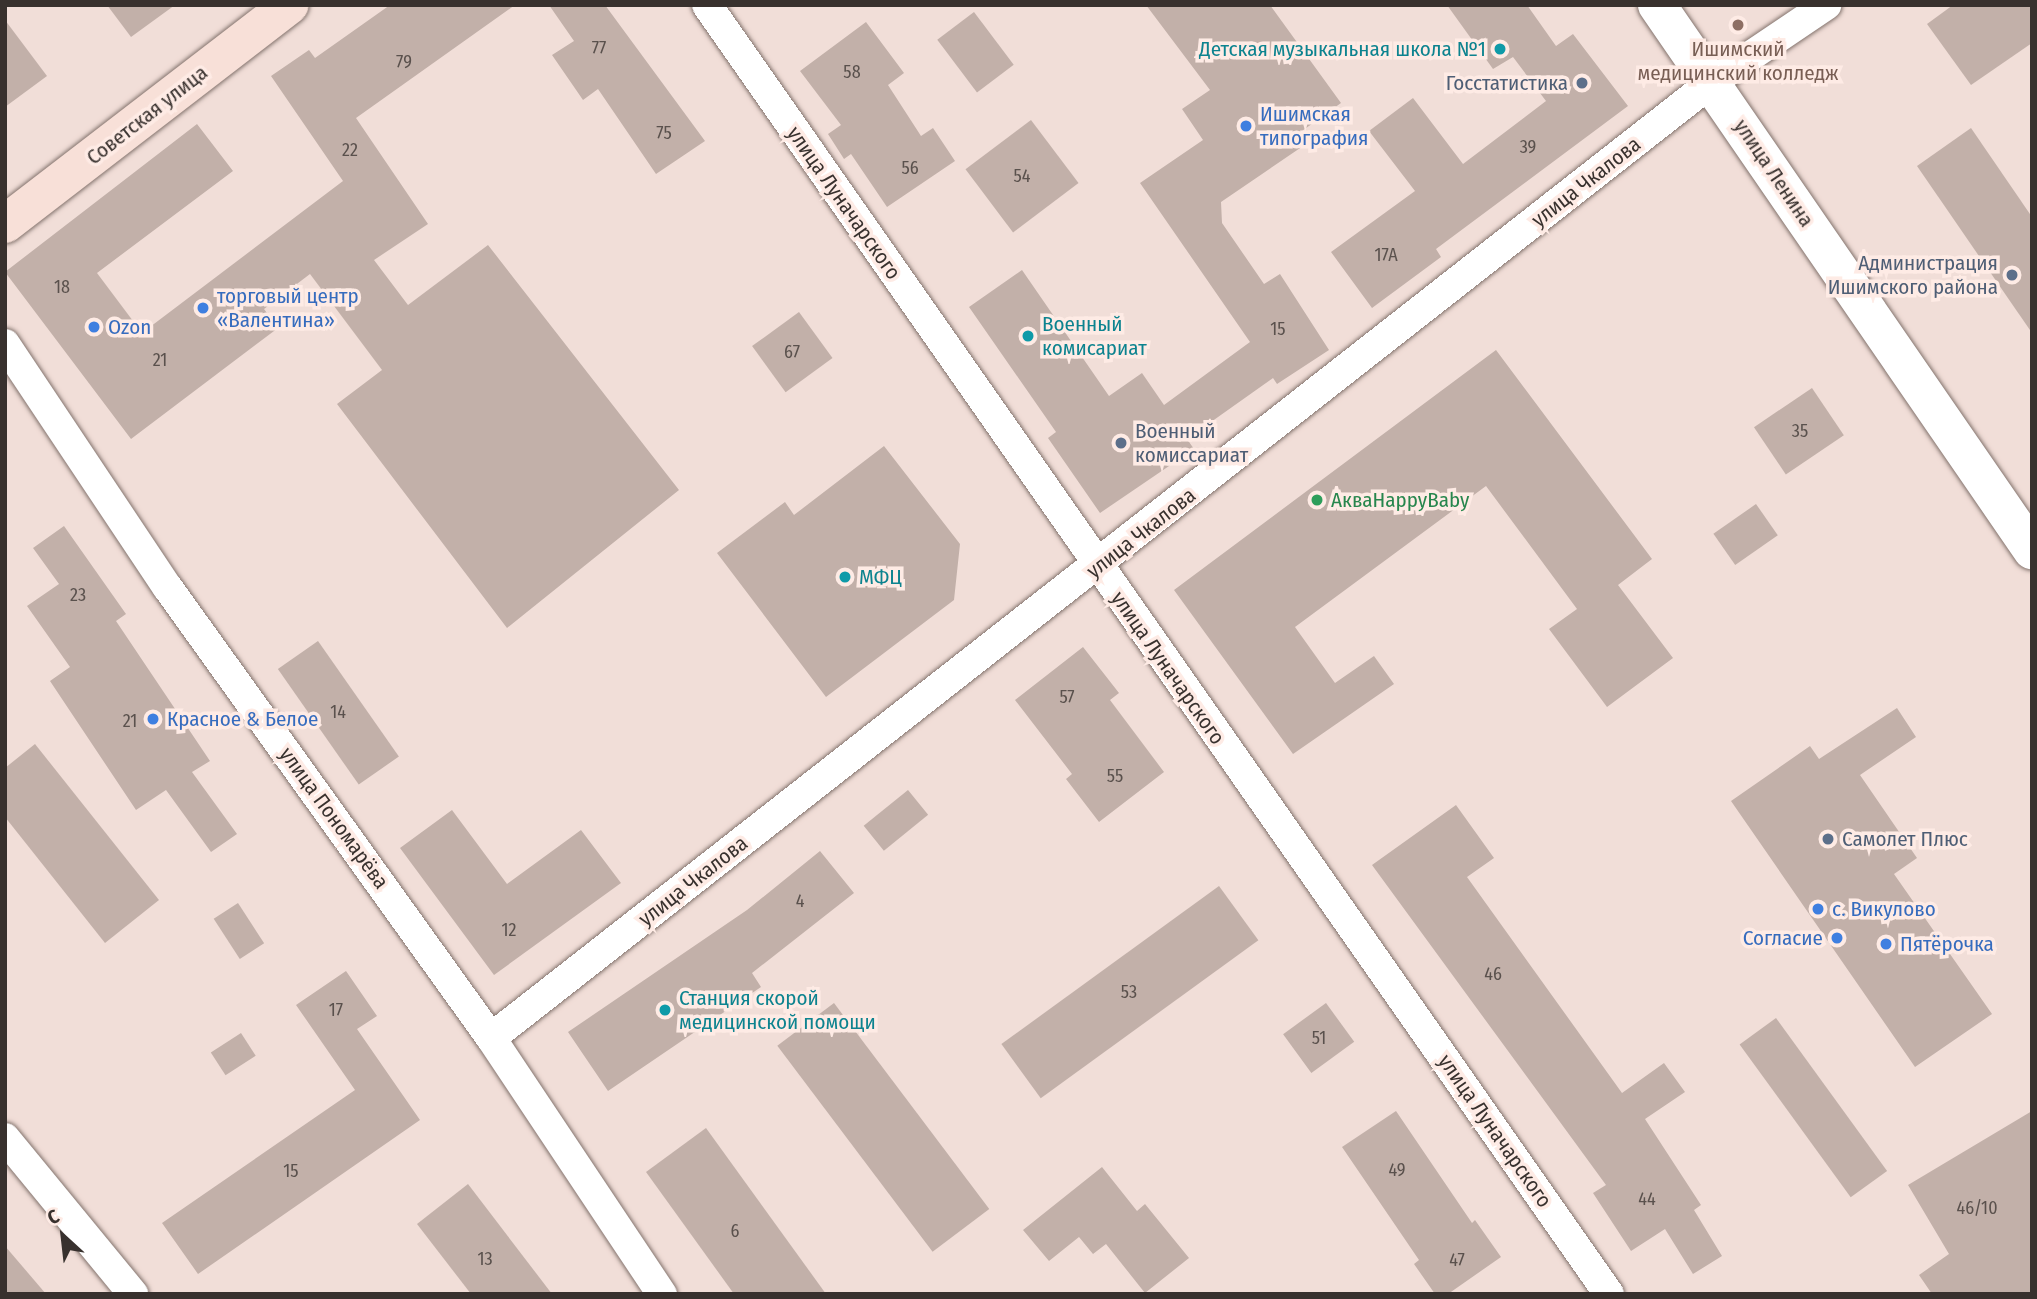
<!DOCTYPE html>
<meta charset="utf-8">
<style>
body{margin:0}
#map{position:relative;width:2037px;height:1299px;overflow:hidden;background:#f1ded8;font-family:"Fira Sans Condensed",sans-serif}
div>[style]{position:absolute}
.building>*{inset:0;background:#c2b0a9;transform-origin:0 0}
.roads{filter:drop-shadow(0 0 2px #83736d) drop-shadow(0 0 2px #83736d)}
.minor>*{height:30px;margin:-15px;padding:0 15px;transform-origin:15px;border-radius:15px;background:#fff}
.tertiary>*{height:38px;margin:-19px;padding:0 19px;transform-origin:19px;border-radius:19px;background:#fff}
.primary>*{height:38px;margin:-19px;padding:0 19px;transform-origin:19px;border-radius:19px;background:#f8e0d8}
.dots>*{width:19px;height:19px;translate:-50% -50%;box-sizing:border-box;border:4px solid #feebe5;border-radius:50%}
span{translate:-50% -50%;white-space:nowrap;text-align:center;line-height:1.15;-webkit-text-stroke:7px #feebe5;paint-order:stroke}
.number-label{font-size:18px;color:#5a514d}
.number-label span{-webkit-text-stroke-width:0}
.culture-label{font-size:21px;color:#0d838f}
.right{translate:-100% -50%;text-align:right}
.left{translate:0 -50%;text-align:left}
.education-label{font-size:21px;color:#785e54}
.service-label{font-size:21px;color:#4e5e75}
.shop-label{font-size:21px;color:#366cbe}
.street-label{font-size:21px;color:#38312e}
.leisure-label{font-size:21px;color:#27864d}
.frame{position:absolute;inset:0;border:7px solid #38312e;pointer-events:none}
.north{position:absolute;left:28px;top:1201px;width:70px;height:70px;-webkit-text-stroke:5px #feebe5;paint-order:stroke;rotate:333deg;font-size:19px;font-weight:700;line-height:28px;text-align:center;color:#38312e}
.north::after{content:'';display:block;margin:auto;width:24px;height:32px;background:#38312e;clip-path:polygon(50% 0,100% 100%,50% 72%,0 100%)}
</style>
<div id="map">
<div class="building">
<i style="clip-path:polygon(107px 5px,175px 5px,131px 37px)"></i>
<i style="clip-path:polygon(390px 5px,515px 5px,356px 118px,428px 224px,374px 260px,408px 305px,488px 245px,679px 490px,507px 628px,337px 404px,382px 370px,310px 274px,264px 309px,278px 328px,131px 439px,5px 272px,197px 124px,233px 171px,97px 273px,142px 333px,343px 181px,271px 76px,309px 50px,315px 58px)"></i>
<i style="clip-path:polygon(549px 5px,605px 5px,705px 141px,656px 174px,598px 89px,583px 100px,552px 55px,574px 41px)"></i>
<i style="clip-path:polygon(1146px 5px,1270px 5px,1341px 103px,1302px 131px,1309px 142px,1221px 202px,1222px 223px,1264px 284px,1280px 274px,1329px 350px,1277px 384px,1273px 378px,1187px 439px,1194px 449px,1100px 513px,1048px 438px,1056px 432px,969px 307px,1022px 270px,1109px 396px,1142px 373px,1164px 405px,1250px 342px,1140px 183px,1203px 140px,1182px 109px,1210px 90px)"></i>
<i style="clip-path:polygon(1447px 5px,1527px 5px,1556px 46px,1573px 34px,1628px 106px,1436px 249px,1441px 257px,1372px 308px,1331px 252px,1415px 191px,1369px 131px,1413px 98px,1463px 164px,1546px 101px,1513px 57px,1493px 69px)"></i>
<i style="clip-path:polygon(1953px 5px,2032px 5px,2032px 43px,1971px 85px,1927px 24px)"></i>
<i style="left:974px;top:12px;width:66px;height:46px;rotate:53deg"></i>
<i style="clip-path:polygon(5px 20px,47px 76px,5px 107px)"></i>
<i style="clip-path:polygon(866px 22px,904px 73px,888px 85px,921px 136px,933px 128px,955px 161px,887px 207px,851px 154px,844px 159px,828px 134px,841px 125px,800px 71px)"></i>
<i style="left:1031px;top:120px;width:79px;height:82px;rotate:53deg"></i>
<i style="clip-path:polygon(1971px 128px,2032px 217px,2032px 333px,1917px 166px)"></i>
<i style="left:799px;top:312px;width:57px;height:58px;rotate:54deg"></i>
<i style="clip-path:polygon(1496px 350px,1652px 559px,1618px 585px,1673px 658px,1607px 707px,1549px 629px,1577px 609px,1486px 486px,1295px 627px,1335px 683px,1374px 656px,1394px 684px,1293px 754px,1174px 590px)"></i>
<i style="left:1812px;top:388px;width:57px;height:70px;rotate:56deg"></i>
<i style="clip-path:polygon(884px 446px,960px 544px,954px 600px,826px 697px,717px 553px,785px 502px,794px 515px)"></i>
<i style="left:1756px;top:504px;width:38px;height:52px;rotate:55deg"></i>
<i style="clip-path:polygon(64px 526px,126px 614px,116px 621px,210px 761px,192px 772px,237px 834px,211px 852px,166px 790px,136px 810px,50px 681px,70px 667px,27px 606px,59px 584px,33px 548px)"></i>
<i style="left:318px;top:641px;width:141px;height:49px;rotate:55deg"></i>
<i style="clip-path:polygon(1083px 647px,1119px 693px,1110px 700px,1164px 772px,1099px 822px,1066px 779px,1072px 774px,1015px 700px)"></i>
<i style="clip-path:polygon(1897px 708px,1916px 737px,1860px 775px,1917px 858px,1894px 874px,1992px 1014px,1915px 1067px,1731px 801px,1810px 746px,1819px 759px)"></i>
<i style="clip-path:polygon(35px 744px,159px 900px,105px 943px,5px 817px,5px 768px)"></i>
<i style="left:908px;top:790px;width:32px;height:57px;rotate:51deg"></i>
<i style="clip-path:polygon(1456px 805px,1494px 858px,1467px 877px,1622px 1093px,1664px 1063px,1685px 1092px,1645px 1119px,1701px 1205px,1694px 1210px,1722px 1256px,1693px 1274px,1665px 1229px,1631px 1251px,1593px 1193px,1606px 1185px,1372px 865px)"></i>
<i style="clip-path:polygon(452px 810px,507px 884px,581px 830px,621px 883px,494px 975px,400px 848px)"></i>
<i style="clip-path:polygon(820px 851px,854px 893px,752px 973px,761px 987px,608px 1091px,568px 1032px,747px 910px)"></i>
<i style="left:1219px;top:886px;width:67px;height:269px;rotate:54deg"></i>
<i style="left:238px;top:903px;width:48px;height:29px;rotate:57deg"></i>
<i style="clip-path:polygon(346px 971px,377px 1016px,357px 1029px,420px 1120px,198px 1274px,162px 1223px,355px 1090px,296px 1005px)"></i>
<i style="left:834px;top:1003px;width:258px;height:71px;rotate:53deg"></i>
<i style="left:1326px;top:1003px;width:48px;height:53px;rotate:54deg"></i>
<i style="left:1776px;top:1018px;width:189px;height:45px;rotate:54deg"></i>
<i style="left:241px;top:1033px;width:27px;height:36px;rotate:57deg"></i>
<i style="clip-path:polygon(1396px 1111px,1472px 1223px,1475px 1220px,1501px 1257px,1448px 1294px,1435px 1294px,1414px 1264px,1419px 1260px,1342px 1147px)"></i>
<i style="clip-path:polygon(2032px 1111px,2032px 1294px,1932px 1294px,1919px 1275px,1949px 1254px,1908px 1185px)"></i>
<i style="clip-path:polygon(706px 1128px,826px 1294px,734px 1294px,646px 1172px)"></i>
<i style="clip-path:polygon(1102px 1167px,1137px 1211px,1145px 1204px,1189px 1258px,1145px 1293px,1106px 1244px,1093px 1254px,1079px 1237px,1049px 1261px,1023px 1230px)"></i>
<i style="clip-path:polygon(468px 1184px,552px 1294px,471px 1294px,417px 1224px)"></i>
<i style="clip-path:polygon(5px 1246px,46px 1294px,5px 1294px)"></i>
</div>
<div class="roads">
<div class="minor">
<i style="left:707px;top:5px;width:1573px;rotate:55.02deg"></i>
<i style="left:5px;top:344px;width:293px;rotate:56.3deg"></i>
<i style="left:168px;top:588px;width:554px;rotate:54.33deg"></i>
<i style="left:491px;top:1038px;width:308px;rotate:56.3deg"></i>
<i style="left:491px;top:1038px;width:1551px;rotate:-38.06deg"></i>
<i style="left:1712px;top:82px;width:138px;rotate:-34deg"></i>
<i style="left:5px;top:1138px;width:202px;rotate:50.6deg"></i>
</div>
<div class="tertiary">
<i style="left:1657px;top:5px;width:662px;rotate:55.47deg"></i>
</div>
<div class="primary">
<i style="left:5px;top:224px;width:359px;rotate:-37.6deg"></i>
</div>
</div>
<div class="dots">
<i style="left:1738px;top:25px;background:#8d6e63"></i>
<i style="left:1500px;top:49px;background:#0f9aa8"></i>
<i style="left:1582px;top:83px;background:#5c6f8a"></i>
<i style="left:1246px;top:126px;background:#3f7fe0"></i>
<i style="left:2012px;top:275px;background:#5c6f8a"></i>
<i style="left:203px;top:308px;background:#3f7fe0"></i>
<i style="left:94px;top:327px;background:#3f7fe0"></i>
<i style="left:1028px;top:336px;background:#0f9aa8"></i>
<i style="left:1121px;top:443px;background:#5c6f8a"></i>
<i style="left:1317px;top:500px;background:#2e9e5b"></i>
<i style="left:845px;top:577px;background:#0f9aa8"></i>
<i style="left:153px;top:719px;background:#3f7fe0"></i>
<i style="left:1828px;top:839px;background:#5c6f8a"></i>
<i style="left:1818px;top:909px;background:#3f7fe0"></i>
<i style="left:1837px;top:938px;background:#3f7fe0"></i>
<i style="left:1886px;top:944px;background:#3f7fe0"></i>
<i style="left:665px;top:1010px;background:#0f9aa8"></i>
</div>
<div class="number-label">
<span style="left:599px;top:48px">77</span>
<span style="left:404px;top:62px">79</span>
<span style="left:852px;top:72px">58</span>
<span style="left:664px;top:133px">75</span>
<span style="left:1528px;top:147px">39</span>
<span style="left:350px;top:150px">22</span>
<span style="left:910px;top:168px">56</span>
<span style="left:1022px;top:176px">54</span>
<span style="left:1386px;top:255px">17А</span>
<span style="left:62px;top:287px">18</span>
<span style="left:1278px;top:329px">15</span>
<span style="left:792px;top:352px">67</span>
<span style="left:160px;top:360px">21</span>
<span style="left:1800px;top:431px">35</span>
<span style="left:78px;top:595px">23</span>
<span style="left:1067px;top:697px">57</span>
<span style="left:338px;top:712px">14</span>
<span style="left:130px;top:721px">21</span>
<span style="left:1115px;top:776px">55</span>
<span style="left:800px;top:901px">4</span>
<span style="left:509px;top:930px">12</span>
<span style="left:1493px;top:974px">46</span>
<span style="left:1129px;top:992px">53</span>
<span style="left:336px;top:1010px">17</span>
<span style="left:1319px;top:1038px">51</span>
<span style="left:1397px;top:1170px">49</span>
<span style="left:291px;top:1171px">15</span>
<span style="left:1647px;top:1199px">44</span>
<span style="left:1977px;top:1208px">46/10</span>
<span style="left:735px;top:1231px">6</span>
<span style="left:485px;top:1259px">13</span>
<span style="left:1457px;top:1260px">47</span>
</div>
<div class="culture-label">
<span class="right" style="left:1486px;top:49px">Детская музыкальная школа №1</span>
<span class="left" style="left:1042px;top:336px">Военный<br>комисариат</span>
<span class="left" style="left:859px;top:577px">МФЦ</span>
<span class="left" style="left:679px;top:1010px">Станция скорой<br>медицинской помощи</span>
</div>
<div class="education-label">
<span style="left:1738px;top:61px">Ишимский<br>медицинский колледж</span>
</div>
<div class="service-label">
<span class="right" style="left:1568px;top:83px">Госстатистика</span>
<span class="right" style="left:1998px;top:275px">Администрация<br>Ишимского района</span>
<span class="left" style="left:1135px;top:443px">Военный<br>комиссариат</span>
<span class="left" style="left:1842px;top:839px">Самолет Плюс</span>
</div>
<div class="shop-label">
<span class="left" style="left:1260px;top:126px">Ишимская<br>типография</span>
<span class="left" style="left:217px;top:308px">торговый центр<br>«Валентина»</span>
<span class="left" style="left:108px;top:327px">Ozon</span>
<span class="left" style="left:167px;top:719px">Красное &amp; Белое</span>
<span class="left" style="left:1832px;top:909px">с. Викулово</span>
<span class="right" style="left:1823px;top:938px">Согласие</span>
<span class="left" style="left:1900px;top:944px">Пятёрочка</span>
</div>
<div class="street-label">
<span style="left:147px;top:115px;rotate:-38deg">Советская улица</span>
<span style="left:1774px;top:173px;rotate:56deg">улица Ленина</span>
<span style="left:1586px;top:182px;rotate:-38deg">улица Чкалова</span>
<span style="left:844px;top:203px;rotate:55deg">улица Луначарского</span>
<span style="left:1141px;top:533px;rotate:-38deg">улица Чкалова</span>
<span style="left:1168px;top:668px;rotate:55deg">улица Луначарского</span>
<span style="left:334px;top:818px;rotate:54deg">улица Пономарёва</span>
<span style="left:693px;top:881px;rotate:-38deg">улица Чкалова</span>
<span style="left:1495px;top:1131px;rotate:55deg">улица Луначарского</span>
</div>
<div class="leisure-label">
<span class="left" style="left:1331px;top:500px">АкваHappyBaby</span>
</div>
<div class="frame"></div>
<div class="north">С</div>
</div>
